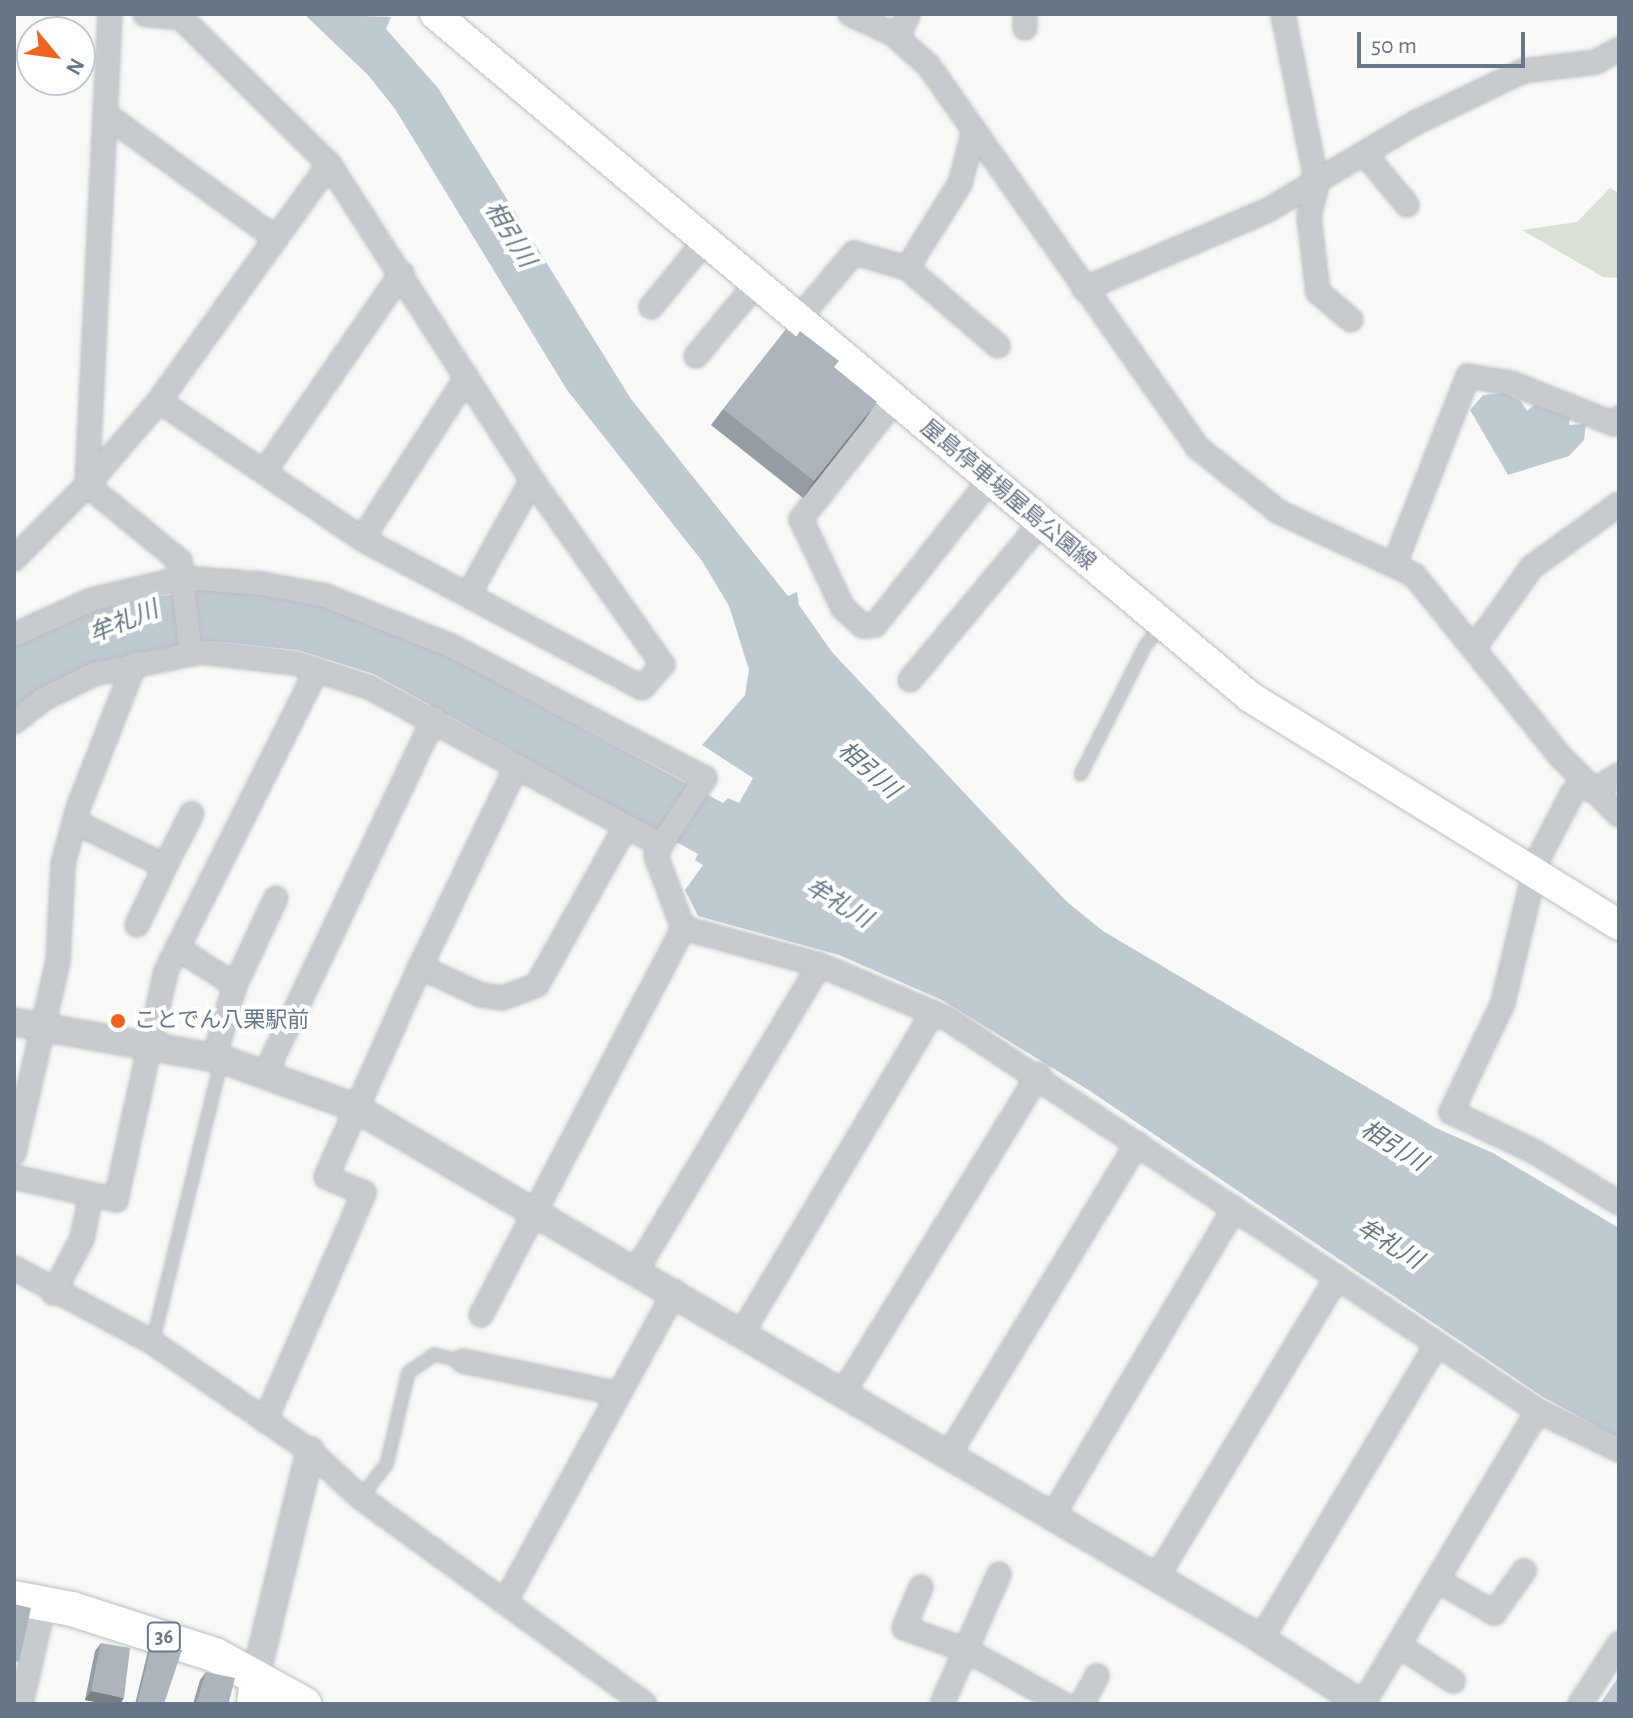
<!DOCTYPE html>
<meta charset="utf-8">
<style>
body{margin:0}
#map{position:relative;width:1633px;height:1718px;overflow:hidden;background:#f9faf7;font-family:"Alegreya Sans","Noto Sans JP",sans-serif}
div>[style]{position:absolute}
.green>*{inset:0;background:#d9e0d6}
.water>*{inset:0;background:#bfcad0}
.roads{filter:drop-shadow(0 0 2px #b9bec3) drop-shadow(0 0 2px #b9bec3)}
.service>*{height:11px;margin:-5.5px;padding:0 5.5px;transform-origin:5.5px;border-radius:5.5px;background:#c7cacf}
.minor>*{height:22px;margin:-11px;padding:0 11px;transform-origin:11px;border-radius:11px;background:#c7cacf}
.tertiary>*{height:26px;margin:-13px;padding:0 13px;transform-origin:13px;border-radius:13px;background:#c7cacf}
.secondary>*{height:30px;margin:-15px;padding:0 15px;transform-origin:15px;border-radius:15px;background:#fff}
.primary>*{height:34px;margin:-17px;padding:0 17px;transform-origin:17px;border-radius:17px;background:#fff}
.wall>*{inset:0;background:#959ca2}
.shaded-wall>*{inset:0;background:#797f84}
.building>*{inset:0;background:#adb5bc}
.dots>*{width:22px;height:22px;translate:-50% -50%;box-sizing:border-box;border:4px solid #fff;border-radius:50%}
span{translate:-50% -50%;white-space:nowrap;text-align:center;line-height:1.15;-webkit-text-stroke:8px #fff;paint-order:stroke}
.shield-label span{padding:2px 6px;background:#fff;border:2px solid;border-radius:6px;-webkit-text-stroke-width:0}
.shield-label{font-size:20px;color:#66778a;font-weight:700}
.street-label{font-size:22px;color:#66778a}
.poi-label{font-size:22px;color:#66778a}
.left{translate:0 -50%;text-align:left}
.water-label{font-size:24px;color:#637885;font-style:italic}
.frame{position:absolute;inset:0;border:16px solid #66778a;pointer-events:none}
.north{position:absolute;left:16px;top:16px;width:80px;height:80px;box-sizing:border-box;background:#fff;border:2px solid #c2c9d0;border-radius:50%;rotate:119deg;font-size:22px;font-weight:700;line-height:32px;text-align:center;color:#66778a}
.north::after{content:'';display:block;margin:auto;width:28px;height:36px;background:#f06421;clip-path:polygon(50% 0,100% 100%,50% 72%,0 100%)}
.scale{position:absolute;left:1357px;top:32px;width:168px;height:36px;box-sizing:border-box;border:4px solid #66778a;border-top:0;padding-left:10px;font-size:24px;line-height:28px;white-space:nowrap;color:#66778a;-webkit-text-stroke:6px #fff;paint-order:stroke}
</style>
<div id="map">
<div class="green">
<i style="clip-path:polygon(1610px 188px,1619px 193px,1619px 278px,1603px 277px,1522px 230px,1577px 222px)"></i>
</div>
<div class="water">
<i style="clip-path:polygon(304px 14px,391px 17px,386px 29px,438px 88px,631px 399px,788px 596px,797px 592px,799px 605px,832px 652px,1066px 901px,1103px 931px,1436px 1128px,1493px 1153px,1619px 1228px,1619px 1438px,1543px 1397px,1090px 1091px,942px 1000px,839px 955px,698px 916px,685px 890px,703px 865px,695px 860px,698px 854px,374px 674px,298px 650px,212px 641px,127px 656px,87px 670px,14px 710px,14px 646px,98px 606px,215px 588px,305px 598px,391px 626px,723px 803px,728px 798px,739px 803px,753px 778px,702px 745px,745px 695px,749px 670px,729px 606px,702px 561px,567px 390px,395px 109px,369px 76px)"></i>
<i style="clip-path:polygon(1503px 393px,1520px 400px,1527px 411px,1534px 405px,1552px 407px,1570px 416px,1569px 425px,1586px 424px,1584px 440px,1569px 456px,1508px 475px,1470px 410px,1483px 395px)"></i>
<i style="clip-path:polygon(1619px 1676px,1619px 1704px,1600px 1704px,1617px 1679px)"></i>
</div>
<div class="roads">
<div class="service">
<i style="left:1080px;top:774px;width:144px;rotate:-63.3deg"></i>
<i style="left:1145px;top:645px;width:26px;rotate:-51deg"></i>
<i style="left:152px;top:1342px;width:291px;rotate:-76.3deg"></i>
<i style="left:360px;top:1497px;width:42px;rotate:-51.8deg"></i>
<i style="left:386px;top:1464px;width:95px;rotate:-76.6deg"></i>
<i style="left:408px;top:1372px;width:32px;rotate:-35deg"></i>
<i style="left:434px;top:1354px;width:30px;rotate:14deg"></i>
</div>
<div class="minor">
<i style="left:110px;top:14px;width:472px;rotate:92.8deg"></i>
<i style="left:87px;top:485px;width:120px;rotate:39.3deg"></i>
<i style="left:180px;top:561px;width:94px;rotate:83.3deg"></i>
<i style="left:850px;top:14px;width:47px;rotate:24.9deg"></i>
<i style="left:893px;top:34px;width:47px;rotate:41.5deg"></i>
<i style="left:928px;top:65px;width:469px;rotate:54.8deg"></i>
<i style="left:1198px;top:448px;width:103px;rotate:38.3deg"></i>
<i style="left:1279px;top:512px;width:149px;rotate:25deg"></i>
<i style="left:1414px;top:575px;width:233px;rotate:51.1deg"></i>
<i style="left:1560px;top:756px;width:83px;rotate:45deg"></i>
<i style="left:1283px;top:14px;width:173px;rotate:78.7deg"></i>
<i style="left:1317px;top:184px;width:34px;rotate:104deg"></i>
<i style="left:1309px;top:217px;width:76px;rotate:83.2deg"></i>
<i style="left:1318px;top:292px;width:43px;rotate:40.3deg"></i>
<i style="left:1025px;top:28px;width:14px;rotate:-90deg"></i>
<i style="left:898px;top:38px;width:26px;rotate:-67deg"></i>
<i style="left:105px;top:114px;width:210px;rotate:36.1deg"></i>
<i style="left:1365px;top:154px;width:66px;rotate:50.5deg"></i>
<i style="left:907px;top:268px;width:120px;rotate:40.6deg"></i>
<i style="left:1084px;top:289px;width:200px;rotate:-23.2deg"></i>
<i style="left:1268px;top:210px;width:173px;rotate:-30.6deg"></i>
<i style="left:1417px;top:122px;width:118px;rotate:-25.7deg"></i>
<i style="left:1523px;top:71px;width:74px;rotate:-7deg"></i>
<i style="left:1596px;top:62px;width:26px;rotate:-29deg"></i>
<i style="left:651px;top:307px;width:85px;rotate:-50.7deg"></i>
<i style="left:798px;top:319px;width:87px;rotate:-49.7deg"></i>
<i style="left:854px;top:253px;width:55px;rotate:15.8deg"></i>
<i style="left:907px;top:268px;width:99px;rotate:-57.8deg"></i>
<i style="left:960px;top:184px;width:56px;rotate:-75.5deg"></i>
<i style="left:696px;top:356px;width:94px;rotate:-50.2deg"></i>
<i style="left:895px;top:400px;width:152px;rotate:128.3deg"></i>
<i style="left:801px;top:519px;width:98px;rotate:64.7deg"></i>
<i style="left:843px;top:608px;width:27px;rotate:42deg"></i>
<i style="left:863px;top:626px;width:12px;rotate:-5deg"></i>
<i style="left:875px;top:625px;width:185px;rotate:-51.6deg"></i>
<i style="left:159px;top:401px;width:292px;rotate:-54.3deg"></i>
<i style="left:264px;top:472px;width:242px;rotate:-55.3deg"></i>
<i style="left:362px;top:539px;width:193px;rotate:-57.1deg"></i>
<i style="left:14px;top:559px;width:104px;rotate:-45.4deg"></i>
<i style="left:87px;top:485px;width:111px;rotate:-49.4deg"></i>
<i style="left:159px;top:401px;width:245px;rotate:34.2deg"></i>
<i style="left:362px;top:539px;width:317px;rotate:28deg"></i>
<i style="left:642px;top:688px;width:31px;rotate:-48deg"></i>
<i style="left:663px;top:665px;width:227px;rotate:-125.3deg"></i>
<i style="left:532px;top:480px;width:376px;rotate:-122.7deg"></i>
<i style="left:329px;top:164px;width:208px;rotate:-135.4deg"></i>
<i style="left:181px;top:18px;width:36px;rotate:-174deg"></i>
<i style="left:1395px;top:563px;width:201px;rotate:-68.7deg"></i>
<i style="left:1468px;top:376px;width:44px;rotate:9.2deg"></i>
<i style="left:1511px;top:383px;width:111px;rotate:21.7deg"></i>
<i style="left:1614px;top:424px;width:8px;rotate:-50deg"></i>
<i style="left:470px;top:592px;width:128px;rotate:-61deg"></i>
<i style="left:14px;top:635px;width:85px;rotate:-24.2deg"></i>
<i style="left:92px;top:600px;width:94px;rotate:-13.6deg"></i>
<i style="left:183px;top:578px;width:79px;rotate:4.3deg"></i>
<i style="left:262px;top:584px;width:65px;rotate:10.6deg"></i>
<i style="left:326px;top:596px;width:135px;rotate:21.8deg"></i>
<i style="left:451px;top:646px;width:286px;rotate:27.5deg"></i>
<i style="left:705px;top:778px;width:80px;rotate:123.3deg"></i>
<i style="left:1474px;top:648px;width:100px;rotate:-54.4deg"></i>
<i style="left:1532px;top:567px;width:107px;rotate:-35.9deg"></i>
<i style="left:910px;top:680px;width:204px;rotate:-50.2deg"></i>
<i style="left:14px;top:722px;width:37px;rotate:-38deg"></i>
<i style="left:43px;top:699px;width:57px;rotate:-26.1deg"></i>
<i style="left:94px;top:674px;width:109px;rotate:-11.6deg"></i>
<i style="left:201px;top:652px;width:95px;rotate:6.7deg"></i>
<i style="left:295px;top:663px;width:80px;rotate:18.2deg"></i>
<i style="left:371px;top:688px;width:330px;rotate:28.4deg"></i>
<i style="left:661px;top:845px;width:12px;rotate:114deg"></i>
<i style="left:656px;top:856px;width:77px;rotate:69.4deg"></i>
<i style="left:683px;top:928px;width:142px;rotate:15.1deg"></i>
<i style="left:820px;top:965px;width:139px;rotate:22.9deg"></i>
<i style="left:948px;top:1019px;width:708px;rotate:33.6deg"></i>
<i style="left:1538px;top:1411px;width:90px;rotate:25.7deg"></i>
<i style="left:1584px;top:782px;width:17px;rotate:135deg"></i>
<i style="left:1572px;top:794px;width:76px;rotate:117.6deg"></i>
<i style="left:1537px;top:861px;width:146px;rotate:103.5deg"></i>
<i style="left:1503px;top:1003px;width:121px;rotate:115.5deg"></i>
<i style="left:1451px;top:1112px;width:93px;rotate:25.5deg"></i>
<i style="left:1535px;top:1152px;width:98px;rotate:31.3deg"></i>
<i style="left:1593px;top:791px;width:31px;rotate:-32deg"></i>
<i style="left:75px;top:822px;width:100px;rotate:26.1deg"></i>
<i style="left:165px;top:866px;width:59px;rotate:-63deg"></i>
<i style="left:137px;top:925px;width:65px;rotate:-64.6deg"></i>
<i style="left:177px;top:948px;width:69px;rotate:32.5deg"></i>
<i style="left:420px;top:967px;width:224px;rotate:-64.3deg"></i>
<i style="left:214px;top:1058px;width:76px;rotate:-74deg"></i>
<i style="left:235px;top:985px;width:96px;rotate:-64.8deg"></i>
<i style="left:266px;top:1072px;width:392px;rotate:-64.6deg"></i>
<i style="left:14px;top:1153px;width:197px;rotate:-77.1deg"></i>
<i style="left:58px;top:961px;width:97px;rotate:-87deg"></i>
<i style="left:63px;top:864px;width:58px;rotate:-75deg"></i>
<i style="left:78px;top:808px;width:156px;rotate:-68.5deg"></i>
<i style="left:14px;top:1177px;width:105px;rotate:12.7deg"></i>
<i style="left:116px;top:1200px;width:234px;rotate:-77.7deg"></i>
<i style="left:166px;top:971px;width:337px;rotate:-63.4deg"></i>
<i style="left:14px;top:1268px;width:157px;rotate:28.2deg"></i>
<i style="left:152px;top:1342px;width:192px;rotate:34.6deg"></i>
<i style="left:310px;top:1451px;width:68px;rotate:42.6deg"></i>
<i style="left:360px;top:1497px;width:352px;rotate:36deg"></i>
<i style="left:637px;top:1269px;width:355px;rotate:-59deg"></i>
<i style="left:53px;top:1293px;width:61px;rotate:-61.8deg"></i>
<i style="left:82px;top:1239px;width:45px;rotate:-78.4deg"></i>
<i style="left:481px;top:1315px;width:437px;rotate:-62.4deg"></i>
<i style="left:743px;top:1331px;width:371px;rotate:-59.2deg"></i>
<i style="left:463px;top:1361px;width:159px;rotate:11.9deg"></i>
<i style="left:844px;top:1391px;width:372px;rotate:-58.4deg"></i>
<i style="left:265px;top:1421px;width:249px;rotate:-66.5deg"></i>
<i style="left:364px;top:1193px;width:41px;rotate:-157.2deg"></i>
<i style="left:326px;top:1177px;width:230px;rotate:-65.9deg"></i>
<i style="left:420px;top:967px;width:67px;rotate:24.7deg"></i>
<i style="left:481px;top:995px;width:21px;rotate:8deg"></i>
<i style="left:502px;top:998px;width:37px;rotate:-20deg"></i>
<i style="left:537px;top:985px;width:182px;rotate:-60.8deg"></i>
<i style="left:949px;top:1454px;width:363px;rotate:-58.8deg"></i>
<i style="left:1053px;top:1515px;width:356px;rotate:-59.4deg"></i>
<i style="left:1157px;top:1577px;width:350px;rotate:-59deg"></i>
<i style="left:1437px;top:1580px;width:66px;rotate:30.1deg"></i>
<i style="left:1494px;top:1613px;width:52px;rotate:-54.5deg"></i>
<i style="left:921px;top:1587px;width:44px;rotate:112.5deg"></i>
<i style="left:904px;top:1628px;width:66px;rotate:19.5deg"></i>
<i style="left:966px;top:1650px;width:111px;rotate:29.1deg"></i>
<i style="left:505px;top:1602px;width:354px;rotate:-61.3deg"></i>
<i style="left:1261px;top:1639px;width:344px;rotate:-59.2deg"></i>
<i style="left:1398px;top:1645px;width:66px;rotate:33.2deg"></i>
<i style="left:21px;top:1704px;width:103px;rotate:-77deg"></i>
<i style="left:942px;top:1704px;width:142px;rotate:-66.3deg"></i>
<i style="left:1082px;top:1704px;width:32px;rotate:-62deg"></i>
<i style="left:1363px;top:1704px;width:341px;rotate:-59.2deg"></i>
<i style="left:1580px;top:1704px;width:72px;rotate:-57deg"></i>
</div>
<div class="tertiary">
<i style="left:14px;top:1022px;width:210px;rotate:10.1deg"></i>
<i style="left:221px;top:1059px;width:141px;rotate:19.8deg"></i>
<i style="left:354px;top:1107px;width:1038px;rotate:30.37deg"></i>
<i style="left:1250px;top:1632px;width:133px;rotate:32.7deg"></i>
<i style="left:255px;top:1679px;width:235px;rotate:-76.4deg"></i>
</div>
<div class="secondary">
<i style="left:435px;top:14px;width:1063px;rotate:39.96deg"></i>
<i style="left:1250px;top:697px;width:434px;rotate:31.7deg"></i>
<i style="left:252px;top:1704px;width:25px;rotate:-83deg"></i>
</div>
<div class="primary">
<i style="left:14px;top:1598px;width:59px;rotate:10.7deg"></i>
<i style="left:72px;top:1609px;width:150px;rotate:17.8deg"></i>
<i style="left:215px;top:1655px;width:102px;rotate:28.8deg"></i>
</div>
</div>
<div class="wall">
<i style="clip-path:polygon(834px 368px,866px 418px,803px 498px,711px 425px,723px 409px)"></i>
<i style="clip-path:polygon(101px 1643px,120px 1704px,106px 1704px,85px 1700px,95px 1651px)"></i>
<i style="clip-path:polygon(152px 1643px,164px 1704px,135px 1704px,149px 1647px)"></i>
<i style="clip-path:polygon(206px 1672px,229px 1702px,236px 1704px,193px 1704px,200px 1680px)"></i>
</div>
<div class="shaded-wall">
<i style="clip-path:polygon(877px 402px,866px 418px,803px 498px,814px 481px)"></i>
<i style="clip-path:polygon(91px 1691px,124px 1698px,120px 1704px,106px 1704px,85px 1700px)"></i>
</div>
<div class="building">
<i style="clip-path:polygon(786px 329px,796px 337px,800px 331px,839px 361px,834px 367px,877px 402px,814px 481px,723px 409px)"></i>
<i style="clip-path:polygon(14px 1604px,31px 1608px,19px 1662px,14px 1661px)"></i>
<i style="clip-path:polygon(101px 1643px,130px 1648px,124px 1698px,91px 1691px)"></i>
<i style="clip-path:polygon(152px 1643px,182px 1650px,164px 1704px,137px 1704px)"></i>
<i style="clip-path:polygon(206px 1672px,235px 1678px,229px 1702px,236px 1704px,196px 1704px)"></i>
</div>
<div class="dots">
<i style="left:118px;top:1021px;background:#f06421"></i>
</div>
<div class="shield-label">
<span style="left:164px;top:1637px">36</span>
</div>
<div class="street-label">
<span style="left:1008px;top:495px;rotate:40deg">屋島停車場屋島公園線</span>
</div>
<div class="poi-label">
<span class="left" style="left:134px;top:1021px">ことでん八栗駅前</span>
</div>
<div class="water-label">
<span style="left:509px;top:235px;rotate:58deg">相引川</span>
<span style="left:124px;top:623px;rotate:-22deg">牟礼川</span>
<span style="left:868px;top:771px;rotate:41deg">相引川</span>
<span style="left:838px;top:904px;rotate:31deg">牟礼川</span>
<span style="left:1393px;top:1147px;rotate:32deg">相引川</span>
<span style="left:1389px;top:1245px;rotate:32deg">牟礼川</span>
</div>
<div class="frame"></div>
<div class="north">N</div>
<div class="scale">50 m</div>
</div>
